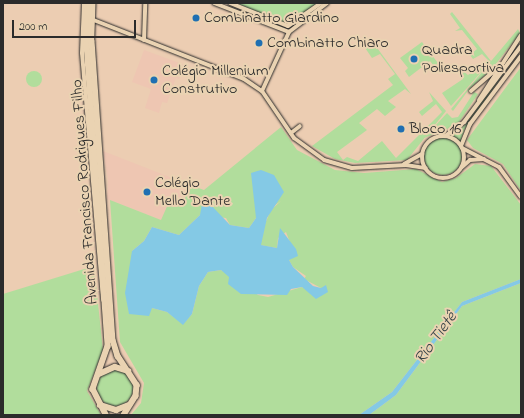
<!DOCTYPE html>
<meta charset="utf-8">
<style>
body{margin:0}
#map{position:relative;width:524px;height:418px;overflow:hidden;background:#eccdb2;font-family:"Indie Flower",sans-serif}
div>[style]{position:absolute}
.built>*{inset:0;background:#eec6b2}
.green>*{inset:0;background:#b1dd9c}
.round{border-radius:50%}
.water>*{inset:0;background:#84c9e5}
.roads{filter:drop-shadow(0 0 1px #2b2b2b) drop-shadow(0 0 1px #2b2b2b)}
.minor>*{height:4px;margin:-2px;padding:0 2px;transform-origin:2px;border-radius:2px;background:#ead3b2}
.minor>.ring{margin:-2px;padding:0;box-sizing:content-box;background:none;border:4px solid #ead3b2;border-radius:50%}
.major>*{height:5.5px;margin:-2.75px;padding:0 2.75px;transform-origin:2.75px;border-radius:2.75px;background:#ead3b2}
.dots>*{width:11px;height:11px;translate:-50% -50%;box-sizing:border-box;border:2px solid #ead3b2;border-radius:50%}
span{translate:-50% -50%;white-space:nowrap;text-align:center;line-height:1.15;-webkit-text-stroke:4px #ead3b2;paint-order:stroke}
.poi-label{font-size:16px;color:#2b2b2b}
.left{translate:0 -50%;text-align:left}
.street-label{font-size:16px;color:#2b2b2b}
.water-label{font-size:17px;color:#384347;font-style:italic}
.frame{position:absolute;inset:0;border:4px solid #2b2b2b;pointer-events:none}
.scale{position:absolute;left:12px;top:20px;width:124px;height:18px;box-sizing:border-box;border:2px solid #2b2b2b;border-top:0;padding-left:5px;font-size:12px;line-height:14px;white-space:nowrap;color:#2b2b2b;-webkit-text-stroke:3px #ead3b2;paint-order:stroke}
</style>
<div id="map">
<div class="built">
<i style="clip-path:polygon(144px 50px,185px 65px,179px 79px,176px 78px,167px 103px,162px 102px,159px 113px,145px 108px,151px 89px,132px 82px)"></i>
<i style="clip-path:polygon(103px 151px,190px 185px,182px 206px,161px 220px,107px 199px,108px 180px)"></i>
</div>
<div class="green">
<i style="clip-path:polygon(228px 3px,323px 3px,288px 27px)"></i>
<i style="clip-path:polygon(452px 12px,491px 61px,451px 106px,442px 93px,463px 79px,459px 72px,462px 70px,468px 75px,488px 60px,482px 54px,473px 59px,470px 55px,477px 49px,462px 30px,455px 31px,460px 28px,450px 14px)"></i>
<i style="clip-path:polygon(518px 29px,520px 33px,492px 69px,470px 88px,453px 111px,451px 109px)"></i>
<i style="clip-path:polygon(361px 42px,369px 49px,375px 45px,411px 94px,405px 89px,388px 101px,396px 107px,385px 116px,377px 109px,359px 123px,367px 130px,337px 152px,343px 160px,347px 157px,358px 161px,382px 141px,396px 158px,442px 112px,436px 104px,422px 116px,419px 112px,433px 101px,429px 92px,446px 111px,407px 160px,355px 163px,335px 159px,312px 146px,393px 85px,388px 79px,395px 74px,380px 54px,372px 58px)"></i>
<i style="clip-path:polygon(422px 42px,444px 71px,440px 74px,430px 61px,409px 77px,405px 71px,408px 68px,400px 58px)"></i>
<i style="clip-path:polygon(521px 49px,464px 130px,461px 142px,450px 135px,464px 126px)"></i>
<i style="clip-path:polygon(521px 67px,521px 191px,503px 164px,473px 148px,467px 140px)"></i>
<i class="round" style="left:26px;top:71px;width:16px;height:16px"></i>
<i style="clip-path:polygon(474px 92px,478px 94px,457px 125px,424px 138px,447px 113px,452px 118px,458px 117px)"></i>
<i style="clip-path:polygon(evenodd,281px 127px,297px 150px,335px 170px,364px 173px,416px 169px,442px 182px,456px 178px,475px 164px,491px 166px,521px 205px,521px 279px,462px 302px,392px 392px,359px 415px,131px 415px,141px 403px,144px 383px,120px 342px,110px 200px,161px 220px,169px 202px,182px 206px,190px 185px,204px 190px,281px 127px,281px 201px,271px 210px,260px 235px,260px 245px,277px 248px,278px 238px,286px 232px,291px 245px,289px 260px,293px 267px,306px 276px,304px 279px,321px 288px,313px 293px,302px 287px,268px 297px,258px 295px,221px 270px,208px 272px,199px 286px,192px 314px,183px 324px,167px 312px,152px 308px,132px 251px,144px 241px,152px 227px,179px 235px,200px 215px,226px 218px,230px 225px,249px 228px,256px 218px,281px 201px)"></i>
<i class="round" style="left:424px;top:137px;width:38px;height:38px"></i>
<i style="clip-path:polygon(94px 266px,103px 350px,87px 391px,101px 415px,3px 415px,3px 294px)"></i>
<i style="clip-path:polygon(521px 283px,521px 415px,369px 415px,396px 395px,462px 306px)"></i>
<i class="round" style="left:97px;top:370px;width:36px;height:36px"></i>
</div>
<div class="water">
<i style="clip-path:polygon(261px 170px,274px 175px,284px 192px,267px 218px,261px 245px,277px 248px,280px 228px,296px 249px,298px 256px,289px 260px,293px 267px,313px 286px,321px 288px,326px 285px,328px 292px,316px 299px,302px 287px,291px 289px,287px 295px,241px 294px,228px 284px,229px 277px,221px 270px,208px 272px,199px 286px,192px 314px,183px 325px,167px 312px,152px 308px,149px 316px,129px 314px,125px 293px,132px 251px,144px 241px,152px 227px,179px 235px,200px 215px,202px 204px,209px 203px,230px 225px,249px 228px,256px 218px,251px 173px)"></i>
<i style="clip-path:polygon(521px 279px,521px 283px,462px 306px,396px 395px,369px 415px,359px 415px,392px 392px,462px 302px)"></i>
</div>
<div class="roads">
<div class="minor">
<i style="left:84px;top:3px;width:50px;rotate:92.3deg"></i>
<i style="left:82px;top:53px;width:248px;rotate:85.1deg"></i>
<i style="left:214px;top:3px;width:80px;rotate:21.1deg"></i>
<i style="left:289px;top:32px;width:48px;rotate:-37.3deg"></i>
<i style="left:230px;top:3px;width:62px;rotate:21.6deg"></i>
<i style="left:288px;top:26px;width:40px;rotate:-34.9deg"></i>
<i style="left:91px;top:19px;width:164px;rotate:21.4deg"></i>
<i style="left:244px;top:79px;width:22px;rotate:34deg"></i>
<i style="left:262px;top:91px;width:57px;rotate:55.8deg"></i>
<i style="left:294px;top:138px;width:37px;rotate:36deg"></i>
<i style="left:324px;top:160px;width:29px;rotate:16deg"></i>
<i style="left:352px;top:168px;width:54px;rotate:-3.2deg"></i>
<i style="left:406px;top:165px;width:20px;rotate:9deg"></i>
<i style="left:144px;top:40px;width:37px;rotate:-88deg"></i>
<i style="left:262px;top:91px;width:65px;rotate:-65.4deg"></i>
<i style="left:471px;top:91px;width:28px;rotate:-41deg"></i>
<i style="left:479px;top:100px;width:77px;rotate:-57.1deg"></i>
<i style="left:291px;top:133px;width:11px;rotate:-38deg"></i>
<i style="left:445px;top:136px;width:24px;rotate:-36deg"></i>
<i style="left:464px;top:122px;width:95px;rotate:-53.1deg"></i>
<i class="ring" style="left:422px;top:136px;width:38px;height:38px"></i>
<i style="left:461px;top:146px;width:24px;rotate:-68deg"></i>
<i style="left:470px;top:124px;width:85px;rotate:-53.1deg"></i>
<i style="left:462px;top:148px;width:42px;rotate:27.2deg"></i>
<i style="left:499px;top:167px;width:37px;rotate:54deg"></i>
<i style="left:404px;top:164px;width:21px;rotate:-29deg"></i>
<i style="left:462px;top:167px;width:11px;rotate:-41deg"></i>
<i style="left:470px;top:160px;width:14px;rotate:-4deg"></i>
</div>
<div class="major">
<i style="left:88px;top:3px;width:41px;rotate:91.4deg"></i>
<i style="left:87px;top:44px;width:303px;rotate:86deg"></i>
<i style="left:108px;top:346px;width:46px;rotate:109.2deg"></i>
<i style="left:93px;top:389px;width:29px;rotate:63deg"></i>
<i style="left:93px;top:3px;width:38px;rotate:92deg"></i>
<i style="left:92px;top:41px;width:300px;rotate:86deg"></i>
<i style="left:113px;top:340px;width:17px;rotate:73deg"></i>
<i style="left:118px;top:356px;width:35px;rotate:57deg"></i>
<i style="left:137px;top:385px;width:11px;rotate:95deg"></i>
<i style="left:136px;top:396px;width:22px;rotate:122deg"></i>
<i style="left:99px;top:374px;width:17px;rotate:-24deg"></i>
<i style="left:115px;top:367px;width:14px;rotate:17deg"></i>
<i style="left:100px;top:405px;width:17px;rotate:17deg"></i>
<i style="left:116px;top:410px;width:14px;rotate:-21deg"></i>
</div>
</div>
<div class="dots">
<i style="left:196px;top:18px;background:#1f6fb2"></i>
<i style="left:259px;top:43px;background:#1f6fb2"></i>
<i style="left:414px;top:59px;background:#1f6fb2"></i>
<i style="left:154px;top:80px;background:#1f6fb2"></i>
<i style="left:401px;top:129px;background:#1f6fb2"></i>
<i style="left:147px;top:192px;background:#1f6fb2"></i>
</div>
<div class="poi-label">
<span class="left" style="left:204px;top:18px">Combinatto Giardino</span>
<span class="left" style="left:267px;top:43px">Combinatto Chiaro</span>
<span class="left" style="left:422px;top:59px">Quadra<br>Poliesportiva</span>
<span class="left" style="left:162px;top:80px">Colégio Millenium<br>Construtivo</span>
<span class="left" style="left:409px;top:129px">Bloco 16</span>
<span class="left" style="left:155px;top:192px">Colégio<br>Mello Dante</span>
</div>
<div class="street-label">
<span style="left:85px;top:192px;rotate:-94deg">Avenida Francisco Rodrigues Filho</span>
</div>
<div class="water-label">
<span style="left:436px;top:338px;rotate:-54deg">Rio Tietê</span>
</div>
<div class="frame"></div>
<div class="scale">200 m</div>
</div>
